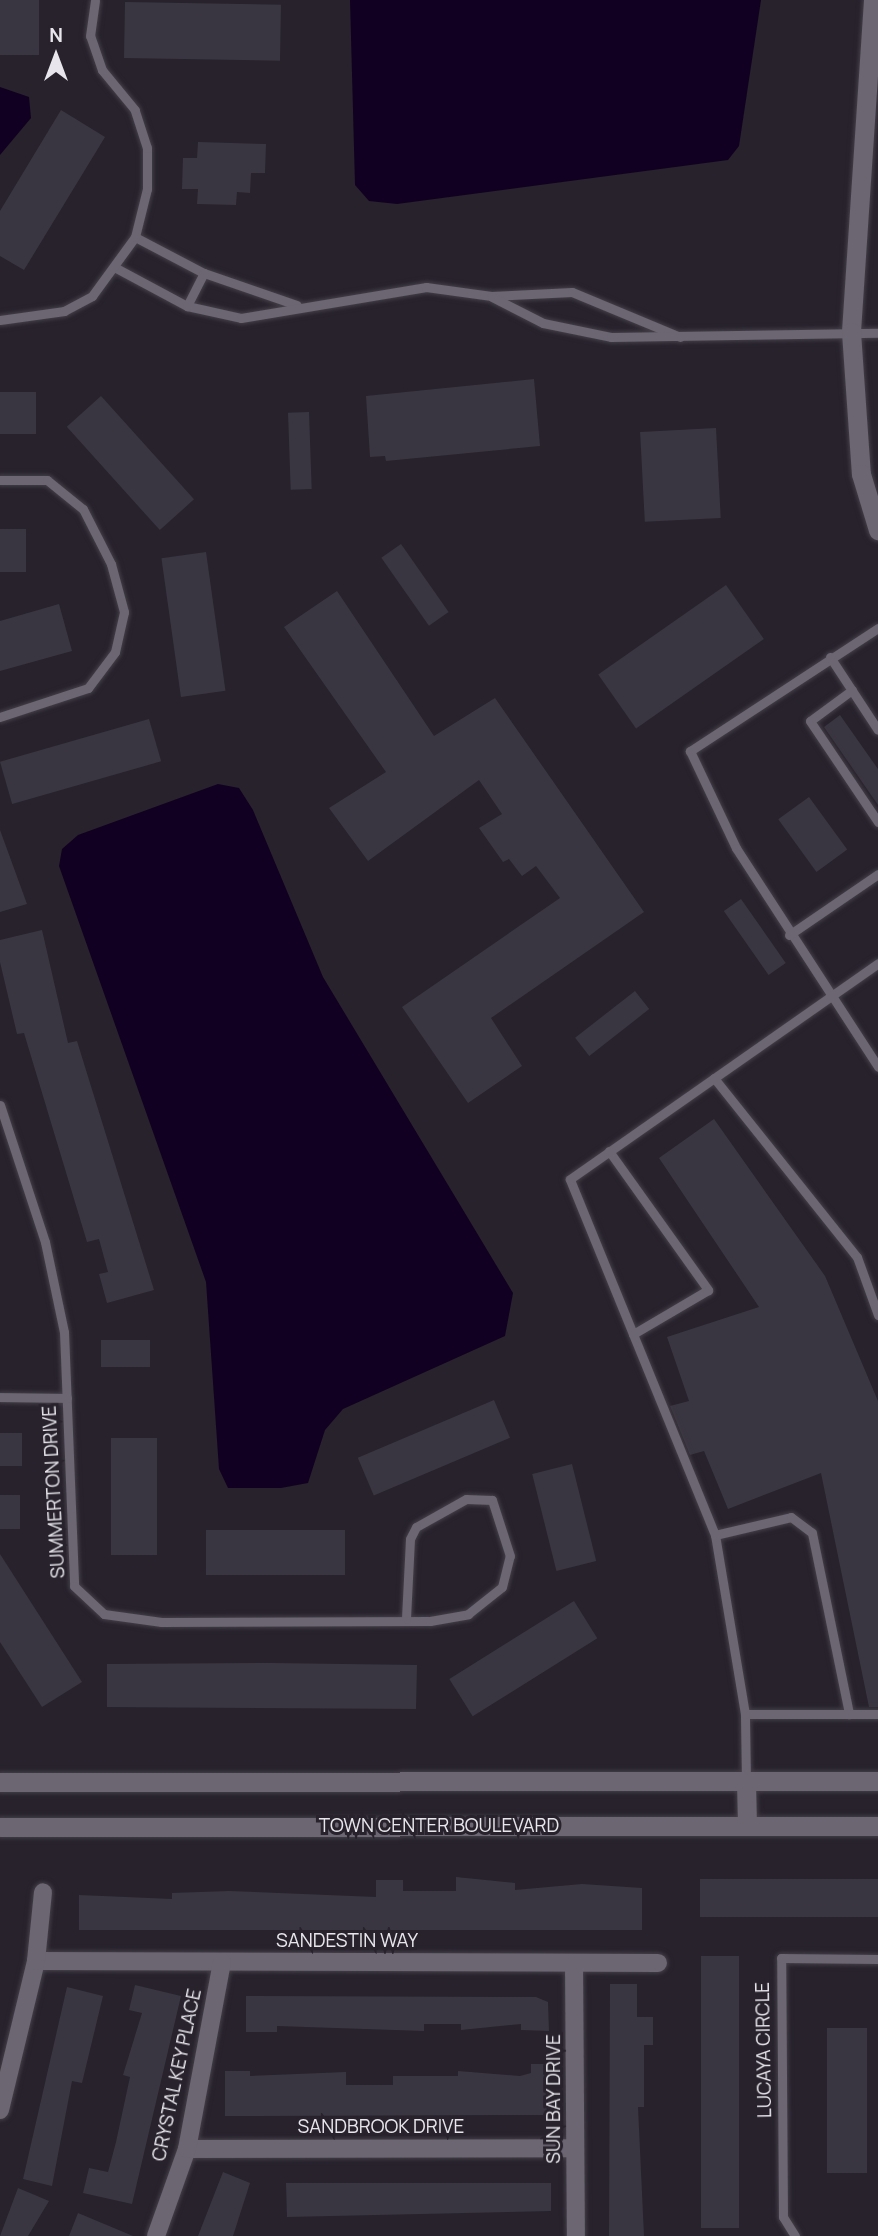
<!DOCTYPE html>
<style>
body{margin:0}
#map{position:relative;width:878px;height:2236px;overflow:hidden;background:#27222c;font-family:Manrope,sans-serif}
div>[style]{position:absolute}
.water>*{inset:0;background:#110021}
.building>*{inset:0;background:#3a3641;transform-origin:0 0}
.roads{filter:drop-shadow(0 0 2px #443f48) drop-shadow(0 0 2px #443f48)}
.service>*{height:9px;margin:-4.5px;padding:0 4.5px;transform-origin:4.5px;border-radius:4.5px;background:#6b6672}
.minor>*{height:18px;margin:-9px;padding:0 9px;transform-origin:9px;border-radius:9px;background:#6b6672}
.tertiary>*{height:19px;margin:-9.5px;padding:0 9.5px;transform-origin:9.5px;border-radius:9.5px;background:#6b6672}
.secondary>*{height:19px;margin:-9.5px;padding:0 9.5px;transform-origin:9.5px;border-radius:9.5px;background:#6b6672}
span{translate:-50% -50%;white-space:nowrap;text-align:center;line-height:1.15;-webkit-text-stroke:6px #27222c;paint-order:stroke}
.street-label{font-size:19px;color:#e8e5ec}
.north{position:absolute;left:21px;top:21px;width:70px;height:70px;-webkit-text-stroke:5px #27222c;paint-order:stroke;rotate:0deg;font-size:19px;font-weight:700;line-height:28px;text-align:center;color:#e8e5ec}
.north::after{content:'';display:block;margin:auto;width:24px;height:32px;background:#e8e5ec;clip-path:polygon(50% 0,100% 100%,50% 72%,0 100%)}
</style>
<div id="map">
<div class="water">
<i style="clip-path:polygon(350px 0,761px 0,739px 146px,728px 160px,397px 204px,369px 201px,355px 185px)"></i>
<i style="clip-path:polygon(0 87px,29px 97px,31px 118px,0 155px)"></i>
<i style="clip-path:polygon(218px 784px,239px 788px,253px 810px,323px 977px,513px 1293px,505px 1336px,343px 1409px,325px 1430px,308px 1483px,281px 1488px,228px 1488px,219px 1469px,206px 1282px,59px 866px,62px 849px,78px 835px)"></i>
</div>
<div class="building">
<i style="left:0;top:0;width:39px;height:55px"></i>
<i style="left:125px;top:2px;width:156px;height:56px;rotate:1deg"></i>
<i style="clip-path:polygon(61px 110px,105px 137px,24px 270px,0 256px,0 211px)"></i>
<i style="clip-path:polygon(198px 142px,266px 144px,265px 173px,251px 173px,250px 193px,237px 192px,236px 205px,197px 204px,198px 189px,182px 189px,183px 158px,197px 158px)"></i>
<i style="clip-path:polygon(534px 379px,540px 446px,386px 461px,385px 456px,370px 457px,366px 396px)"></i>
<i style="left:0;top:392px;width:36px;height:42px"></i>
<i style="left:101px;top:396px;width:139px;height:46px;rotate:48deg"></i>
<i style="left:309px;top:412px;width:77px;height:21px;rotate:88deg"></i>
<i style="left:716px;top:428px;width:90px;height:76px;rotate:87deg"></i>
<i style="left:0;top:529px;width:26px;height:43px"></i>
<i style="left:401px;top:544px;width:83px;height:24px;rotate:55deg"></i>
<i style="left:206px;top:552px;width:140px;height:45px;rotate:82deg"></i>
<i style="left:726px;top:585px;width:66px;height:156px;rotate:55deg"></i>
<i style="clip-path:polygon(337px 591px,434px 736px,495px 698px,644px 912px,491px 1018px,522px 1066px,468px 1103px,402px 1007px,560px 898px,536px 866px,522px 876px,509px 859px,503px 862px,479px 828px,502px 814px,479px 780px,368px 861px,329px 808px,386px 772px,284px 627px)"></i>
<i style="clip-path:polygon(59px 604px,72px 651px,0 671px,0 621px)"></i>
<i style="clip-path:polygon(840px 715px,878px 769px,878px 805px,824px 727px)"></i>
<i style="left:149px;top:719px;width:44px;height:155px;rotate:74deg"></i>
<i style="left:809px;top:797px;width:65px;height:38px;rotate:54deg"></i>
<i style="clip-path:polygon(0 830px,27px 904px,0 912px)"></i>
<i style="left:741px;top:899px;width:78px;height:21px;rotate:55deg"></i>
<i style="clip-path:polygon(42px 930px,68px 1043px,77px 1041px,154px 1290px,107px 1303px,99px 1274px,108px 1272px,99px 1239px,87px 1242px,24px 1033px,17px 1034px,0 962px,0 940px)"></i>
<i style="left:635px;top:991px;width:23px;height:76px;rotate:52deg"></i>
<i style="clip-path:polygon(714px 1119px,825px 1276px,878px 1401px,878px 1707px,869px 1707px,821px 1473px,728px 1509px,704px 1451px,690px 1455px,670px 1406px,689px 1401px,667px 1337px,759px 1307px,659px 1158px)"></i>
<i style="left:101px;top:1340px;width:49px;height:27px"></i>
<i style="left:494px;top:1400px;width:41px;height:148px;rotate:67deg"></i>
<i style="left:0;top:1433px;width:22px;height:33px"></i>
<i style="left:111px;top:1438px;width:46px;height:117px"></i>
<i style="left:572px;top:1464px;width:100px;height:41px;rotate:76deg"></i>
<i style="left:0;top:1495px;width:20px;height:34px"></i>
<i style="left:206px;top:1530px;width:139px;height:45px"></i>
<i style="clip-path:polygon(0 1554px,82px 1682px,42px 1707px,0 1642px)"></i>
<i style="left:574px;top:1601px;width:44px;height:147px;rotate:58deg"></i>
<i style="clip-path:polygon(271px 1663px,417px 1665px,416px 1709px,107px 1707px,107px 1664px)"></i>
<i style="clip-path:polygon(456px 1877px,515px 1883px,515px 1890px,582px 1884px,642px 1888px,642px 1930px,79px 1930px,79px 1895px,172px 1899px,172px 1893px,229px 1891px,376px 1897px,376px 1880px,403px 1880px,403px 1891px,456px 1891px)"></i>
<i style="left:700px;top:1879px;width:178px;height:38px"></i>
<i style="left:701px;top:1956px;width:38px;height:272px"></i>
<i style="clip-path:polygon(610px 1984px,637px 1984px,637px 2017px,653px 2017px,653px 2045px,644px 2045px,644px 2107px,638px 2107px,644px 2236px,609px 2236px)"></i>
<i style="clip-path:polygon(135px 1985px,181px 1996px,132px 2204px,83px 2193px,89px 2168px,108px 2172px,116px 2142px,130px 2077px,123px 2075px,142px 2013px,129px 2010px)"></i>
<i style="clip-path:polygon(67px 1987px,103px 1996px,82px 2083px,72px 2081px,52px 2186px,23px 2179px)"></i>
<i style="clip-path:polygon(246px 1996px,536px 1997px,548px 2002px,549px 2031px,521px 2030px,521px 2024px,461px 2030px,461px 2024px,424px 2024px,424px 2031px,277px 2026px,277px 2032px,246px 2032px)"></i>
<i style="left:827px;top:2028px;width:40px;height:145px"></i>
<i style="clip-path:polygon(531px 2064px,547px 2064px,547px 2115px,225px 2116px,225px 2071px,250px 2071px,250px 2076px,346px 2072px,346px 2085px,393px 2085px,393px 2076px,458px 2076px,458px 2071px,520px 2076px,531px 2073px)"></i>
<i style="clip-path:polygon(223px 2172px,250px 2183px,233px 2236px,198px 2236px)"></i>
<i style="clip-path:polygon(286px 2183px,551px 2183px,551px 2211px,287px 2217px)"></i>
<i style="clip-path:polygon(18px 2188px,49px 2201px,28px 2236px,0 2236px)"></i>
<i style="clip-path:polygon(78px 2213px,133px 2236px,69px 2236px)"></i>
</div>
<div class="roads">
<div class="service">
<i style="left:135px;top:237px;width:78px;rotate:27.6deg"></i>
<i style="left:204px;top:273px;width:98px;rotate:19deg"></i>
<i style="left:116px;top:268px;width:81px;rotate:28.2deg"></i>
<i style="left:187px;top:306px;width:55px;rotate:12.5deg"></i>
<i style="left:241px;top:318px;width:188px;rotate:-9.5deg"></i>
<i style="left:426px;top:287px;width:66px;rotate:7.9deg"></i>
<i style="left:491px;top:296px;width:81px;rotate:-2.8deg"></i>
<i style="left:572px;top:292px;width:117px;rotate:22.6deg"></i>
<i style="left:492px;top:297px;width:57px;rotate:27deg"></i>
<i style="left:543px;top:323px;width:69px;rotate:11.6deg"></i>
<i style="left:611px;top:337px;width:267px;rotate:-0.9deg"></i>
<i style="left:187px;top:306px;width:37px;rotate:-63deg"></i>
<i style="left:0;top:320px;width:65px;rotate:-8deg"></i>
<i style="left:64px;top:311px;width:32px;rotate:-28deg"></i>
<i style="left:92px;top:296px;width:73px;rotate:-53.9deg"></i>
<i style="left:135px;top:237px;width:49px;rotate:-76deg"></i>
<i style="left:147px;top:189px;width:41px;rotate:-90deg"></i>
<i style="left:147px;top:148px;width:40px;rotate:-108deg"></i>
<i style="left:135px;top:110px;width:52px;rotate:-129.5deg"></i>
<i style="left:102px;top:70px;width:36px;rotate:-109deg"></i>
<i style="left:90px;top:36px;width:36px;rotate:-82deg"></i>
<i style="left:0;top:480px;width:47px"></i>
<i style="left:47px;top:480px;width:46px;rotate:38.9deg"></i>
<i style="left:83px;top:509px;width:62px;rotate:63deg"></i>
<i style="left:111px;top:564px;width:50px;rotate:74.8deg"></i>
<i style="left:124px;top:612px;width:41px;rotate:102.7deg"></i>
<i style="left:115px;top:652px;width:45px;rotate:126.9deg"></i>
<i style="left:88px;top:688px;width:93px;rotate:161.8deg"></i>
<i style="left:878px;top:628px;width:225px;rotate:146.8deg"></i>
<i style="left:690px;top:751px;width:107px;rotate:64.6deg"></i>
<i style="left:736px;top:848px;width:261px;rotate:57deg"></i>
<i style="left:830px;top:657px;width:87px;rotate:56.7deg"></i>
<i style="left:852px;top:690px;width:52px;rotate:143.6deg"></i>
<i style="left:810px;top:721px;width:122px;rotate:56deg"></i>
<i style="left:789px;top:935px;width:108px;rotate:-34.4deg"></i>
<i style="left:714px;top:1078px;width:229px;rotate:51.4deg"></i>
<i style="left:857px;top:1257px;width:62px;rotate:70.1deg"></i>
<i style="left:0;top:1105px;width:144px;rotate:71.8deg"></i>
<i style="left:45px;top:1242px;width:92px;rotate:78.1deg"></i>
<i style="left:64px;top:1332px;width:254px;rotate:87.7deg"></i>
<i style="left:74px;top:1586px;width:41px;rotate:43deg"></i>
<i style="left:104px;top:1614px;width:58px;rotate:8deg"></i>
<i style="left:161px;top:1622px;width:269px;rotate:-0.2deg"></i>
<i style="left:430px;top:1621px;width:39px;rotate:-10deg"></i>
<i style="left:468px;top:1614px;width:43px;rotate:-38.5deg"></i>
<i style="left:502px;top:1587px;width:32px;rotate:-76deg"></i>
<i style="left:510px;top:1556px;width:59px;rotate:-107.8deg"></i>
<i style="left:492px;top:1500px;width:26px;rotate:-178deg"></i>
<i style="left:466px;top:1499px;width:57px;rotate:150.8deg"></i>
<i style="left:416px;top:1527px;width:13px;rotate:117deg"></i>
<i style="left:410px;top:1539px;width:80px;rotate:92.9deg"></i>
<i style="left:609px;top:1151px;width:171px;rotate:54.5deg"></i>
<i style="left:708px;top:1290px;width:87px;rotate:149.6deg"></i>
<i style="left:0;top:1397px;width:67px;rotate:0.9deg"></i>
<i style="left:715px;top:1535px;width:78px;rotate:-13.3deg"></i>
<i style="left:791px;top:1517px;width:26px;rotate:37deg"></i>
<i style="left:812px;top:1533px;width:185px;rotate:78.4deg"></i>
<i style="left:745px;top:1714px;width:133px"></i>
<i style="left:746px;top:1781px;width:67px;rotate:-90.9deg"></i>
<i style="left:745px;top:1714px;width:181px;rotate:-99.5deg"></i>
<i style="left:715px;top:1535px;width:384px;rotate:-112.2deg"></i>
<i style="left:570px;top:1179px;width:376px;rotate:-35deg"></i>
<i style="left:795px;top:2236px;width:22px;rotate:-122deg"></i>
<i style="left:783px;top:2217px;width:259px;rotate:-90.4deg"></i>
<i style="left:781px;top:1958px;width:97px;rotate:0.6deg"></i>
</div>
<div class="minor">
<i style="left:36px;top:1961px;width:622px;rotate:0.18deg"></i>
<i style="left:574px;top:1963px;width:273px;rotate:89.6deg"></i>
<i style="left:0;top:2110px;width:153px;rotate:-76.4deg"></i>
<i style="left:36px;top:1961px;width:69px;rotate:-84.2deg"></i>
<i style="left:187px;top:2149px;width:388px;rotate:-0.1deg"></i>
<i style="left:156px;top:2236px;width:92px;rotate:-70.4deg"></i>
<i style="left:187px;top:2149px;width:190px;rotate:-79.4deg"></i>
</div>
<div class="tertiary">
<i style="left:746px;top:1781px;width:45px;rotate:88.7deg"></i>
</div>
<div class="secondary">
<i style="left:873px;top:0;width:333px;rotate:93.8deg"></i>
<i style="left:851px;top:332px;width:142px;rotate:86deg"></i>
<i style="left:861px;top:474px;width:59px;rotate:73.1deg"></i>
<i style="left:0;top:1782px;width:878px;rotate:-0.07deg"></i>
<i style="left:0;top:1827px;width:878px;rotate:-0.07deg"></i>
</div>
</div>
<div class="street-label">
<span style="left:54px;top:1492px;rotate:-93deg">SUMMERTON DRIVE</span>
<span style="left:439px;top:1826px">TOWN CENTER BOULEVARD</span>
<span style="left:347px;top:1941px">SANDESTIN WAY</span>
<span style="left:764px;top:2050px;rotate:-91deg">LUCAYA CIRCLE</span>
<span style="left:177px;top:2075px;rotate:-78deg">CRYSTAL KEY PLACE</span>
<span style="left:554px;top:2099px;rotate:-90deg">SUN BAY DRIVE</span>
<span style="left:381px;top:2127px">SANDBROOK DRIVE</span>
</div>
<div class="north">N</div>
</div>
